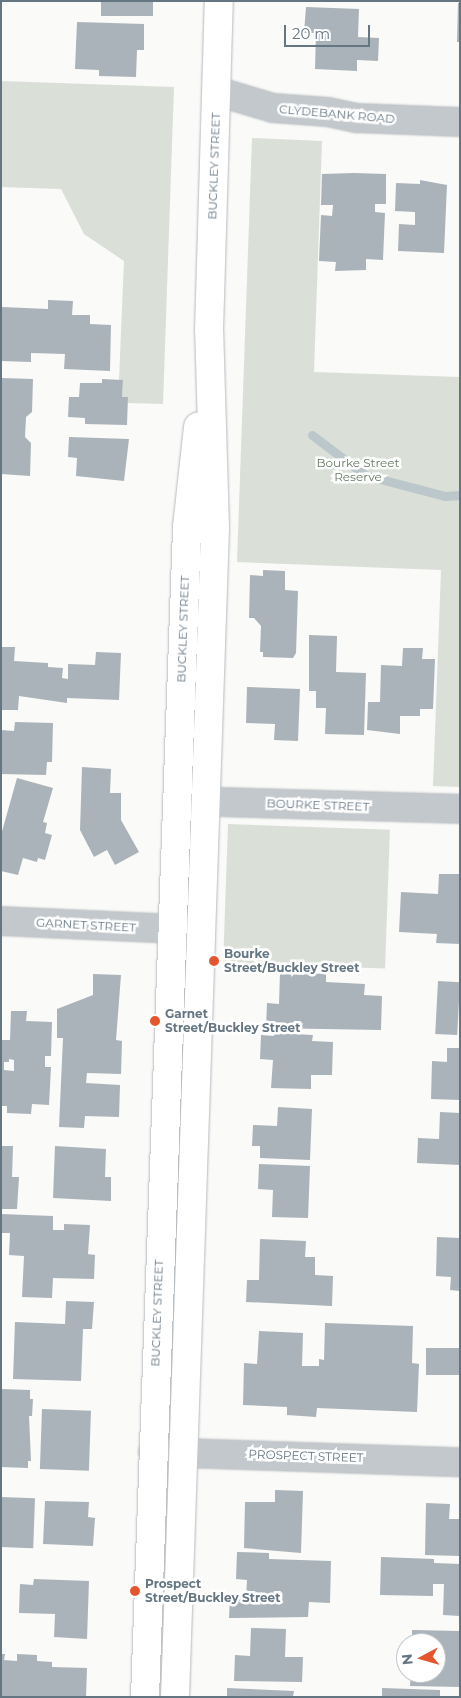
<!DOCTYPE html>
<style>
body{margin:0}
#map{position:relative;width:461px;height:1698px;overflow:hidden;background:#fafaf8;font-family:Montserrat,sans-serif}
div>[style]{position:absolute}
.green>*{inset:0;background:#dadfd7;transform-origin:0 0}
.stream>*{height:9px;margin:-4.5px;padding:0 4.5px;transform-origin:4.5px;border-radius:4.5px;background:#bbc7cb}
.building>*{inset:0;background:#aab3b9;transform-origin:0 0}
.roads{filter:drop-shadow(0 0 1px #b5babe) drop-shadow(0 0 1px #b5babe)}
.minor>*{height:28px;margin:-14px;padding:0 14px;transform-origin:14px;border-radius:14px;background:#c3c8cc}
.major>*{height:28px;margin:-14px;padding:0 14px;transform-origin:14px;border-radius:14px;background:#fff}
.dots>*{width:14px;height:14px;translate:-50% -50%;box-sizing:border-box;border:2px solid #fff;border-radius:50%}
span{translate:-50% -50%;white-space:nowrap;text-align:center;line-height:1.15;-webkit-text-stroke:5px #fff;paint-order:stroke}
.street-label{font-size:12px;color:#657683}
.park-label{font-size:12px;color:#687a64}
.poi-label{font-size:12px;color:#657683;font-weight:700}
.left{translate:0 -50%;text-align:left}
.frame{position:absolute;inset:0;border:2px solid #657683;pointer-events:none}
.north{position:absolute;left:396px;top:1633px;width:50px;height:50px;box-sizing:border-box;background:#fff;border:1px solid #c1c8cd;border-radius:50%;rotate:264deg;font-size:14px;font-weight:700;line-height:20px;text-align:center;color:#657683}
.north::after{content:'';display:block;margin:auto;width:18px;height:22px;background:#e4572e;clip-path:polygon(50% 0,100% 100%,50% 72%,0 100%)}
.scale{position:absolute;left:284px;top:25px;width:86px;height:22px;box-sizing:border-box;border:2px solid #657683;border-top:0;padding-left:6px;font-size:15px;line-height:18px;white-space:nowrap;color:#657683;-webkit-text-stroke:4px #fff;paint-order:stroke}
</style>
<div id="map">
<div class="green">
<i style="clip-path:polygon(1px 81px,174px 87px,163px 404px,128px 403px,128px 397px,122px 397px,123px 380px,119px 380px,124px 261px,84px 234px,61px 189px,1px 187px)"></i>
<i style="clip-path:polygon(252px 138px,322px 141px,314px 372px,460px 377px,460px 787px,433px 786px,441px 570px,237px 562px)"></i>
<i style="left:228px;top:824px;width:162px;height:139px;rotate:2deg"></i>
</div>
<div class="stream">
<i style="left:312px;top:435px;width:66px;rotate:37deg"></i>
<i style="left:365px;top:475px;width:83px;rotate:14.7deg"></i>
<i style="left:445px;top:496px;width:15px;rotate:-4deg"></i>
</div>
<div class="building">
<i style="left:101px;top:1px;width:52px;height:15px"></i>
<i style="clip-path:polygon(458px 3px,460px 3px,460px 42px,457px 42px)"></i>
<i style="clip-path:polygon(306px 7px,359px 9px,358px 37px,379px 38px,378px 61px,357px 60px,357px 71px,315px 69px,316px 33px,304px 33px)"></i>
<i style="clip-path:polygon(77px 22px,144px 24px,144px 50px,137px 50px,136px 77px,99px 76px,99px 70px,75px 69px)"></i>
<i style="clip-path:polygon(354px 173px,386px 174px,386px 204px,375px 204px,375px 212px,385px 213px,383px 260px,366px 259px,366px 270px,335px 271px,336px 262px,319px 261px,321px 215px,332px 216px,333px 205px,321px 205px,322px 174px)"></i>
<i style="clip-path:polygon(420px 180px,447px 185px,444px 253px,398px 251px,399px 224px,415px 225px,415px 212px,395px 211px,396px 183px,420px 184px)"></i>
<i style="clip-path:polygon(48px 300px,73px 301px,72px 315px,90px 315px,90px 324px,111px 325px,110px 371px,64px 369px,65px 354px,31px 353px,31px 362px,1px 361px,2px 307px,48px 309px)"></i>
<i style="clip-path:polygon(1px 378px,33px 379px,32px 412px,26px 417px,25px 437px,31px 443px,30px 476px,1px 474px)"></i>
<i style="clip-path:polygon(102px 379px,123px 380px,122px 397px,128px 397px,127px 425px,85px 424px,85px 418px,68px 417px,69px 397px,79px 397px,80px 383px,102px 383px)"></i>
<i style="clip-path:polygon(69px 437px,129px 439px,124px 481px,76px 476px,77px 458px,68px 457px)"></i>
<i style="clip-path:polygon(263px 570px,285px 571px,285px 590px,298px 591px,296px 653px,293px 658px,263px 657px,263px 652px,260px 652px,261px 626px,254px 618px,249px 618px,250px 575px,263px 576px)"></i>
<i style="clip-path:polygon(309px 635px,337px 636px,336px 672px,366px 673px,364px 735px,325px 734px,326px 708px,316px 708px,316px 691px,309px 691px)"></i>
<i style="clip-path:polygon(1px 647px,15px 647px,14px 661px,48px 663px,48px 667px,63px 668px,62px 678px,68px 679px,68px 664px,95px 665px,96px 652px,121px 653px,119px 700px,67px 698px,67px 703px,19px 696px,18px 710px,1px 710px)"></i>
<i style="clip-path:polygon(403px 648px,423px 648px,422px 659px,435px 659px,433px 709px,420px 709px,420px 716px,400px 716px,400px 734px,367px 730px,368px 702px,380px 702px,381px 665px,402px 666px)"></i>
<i style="clip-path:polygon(247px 687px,300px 689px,298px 741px,274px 740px,275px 724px,246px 723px)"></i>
<i style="clip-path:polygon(15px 722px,53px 723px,52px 762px,47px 762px,46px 775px,1px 774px,1px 730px,14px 731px)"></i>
<i style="clip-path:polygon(82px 767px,111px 769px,110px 793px,121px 793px,121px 820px,139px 852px,115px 865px,107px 850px,94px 857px,80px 830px)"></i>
<i style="clip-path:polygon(17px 778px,53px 788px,43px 822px,47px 823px,45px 833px,52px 835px,45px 860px,38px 858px,37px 862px,23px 858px,18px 875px,1px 871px,1px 835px)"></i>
<i style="clip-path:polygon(439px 874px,460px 874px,460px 944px,436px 943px,437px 934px,399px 932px,401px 892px,438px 894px)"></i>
<i style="clip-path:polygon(280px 972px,326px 974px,326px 982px,365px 984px,364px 995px,382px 996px,381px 1030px,266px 1028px,267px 1003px,279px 1004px)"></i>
<i style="clip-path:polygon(93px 974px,121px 975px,116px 1040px,122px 1041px,121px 1074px,87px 1073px,86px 1083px,120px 1085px,119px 1117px,85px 1116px,84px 1128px,59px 1127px,63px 1038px,57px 1038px,57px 1009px,93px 995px)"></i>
<i style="left:438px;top:981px;width:22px;height:53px;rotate:3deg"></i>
<i style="clip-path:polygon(evenodd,11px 1011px,27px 1011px,26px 1021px,52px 1022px,51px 1056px,45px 1056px,45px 1067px,51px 1067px,49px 1105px,32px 1104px,31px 1114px,7px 1113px,7px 1106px,1px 1106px,1px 1040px,10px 1040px,11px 1011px,9px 1059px,14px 1060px,14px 1071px,4px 1070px,4px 1062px,9px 1062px,9px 1059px)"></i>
<i style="clip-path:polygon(274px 1033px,313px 1035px,312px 1041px,333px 1042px,332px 1075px,311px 1075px,311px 1089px,271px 1088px,273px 1060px,260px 1059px,261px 1035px,274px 1036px)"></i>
<i style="clip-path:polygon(447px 1048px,460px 1048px,460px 1100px,431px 1099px,432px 1061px,447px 1062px)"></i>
<i style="clip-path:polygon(278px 1107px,312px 1109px,310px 1160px,260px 1158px,260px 1146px,252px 1146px,253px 1125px,277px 1126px)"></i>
<i style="clip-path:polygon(440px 1112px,460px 1113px,460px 1165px,417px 1163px,418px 1138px,439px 1139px)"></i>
<i style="clip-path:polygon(1px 1146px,13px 1146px,12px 1177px,19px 1177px,17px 1209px,1px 1209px)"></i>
<i style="clip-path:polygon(55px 1146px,106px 1149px,105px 1177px,111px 1177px,111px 1201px,53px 1198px)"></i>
<i style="clip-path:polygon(259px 1164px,310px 1166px,308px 1218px,272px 1217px,273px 1190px,258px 1189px)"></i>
<i style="clip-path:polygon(1px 1214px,53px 1216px,53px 1230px,64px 1230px,64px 1224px,90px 1225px,88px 1254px,95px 1255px,94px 1279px,53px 1278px,52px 1298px,22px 1297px,24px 1256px,9px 1255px,10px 1233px,1px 1233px)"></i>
<i style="clip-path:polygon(437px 1237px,460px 1238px,460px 1291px,450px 1290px,451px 1277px,436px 1276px)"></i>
<i style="clip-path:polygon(260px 1239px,306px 1241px,305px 1257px,315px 1257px,315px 1275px,333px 1276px,332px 1306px,246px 1302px,247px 1280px,259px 1280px)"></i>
<i style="clip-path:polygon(66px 1301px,94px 1302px,92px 1329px,83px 1329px,81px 1381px,13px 1379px,15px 1322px,65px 1324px)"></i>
<i style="clip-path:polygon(325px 1323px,413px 1326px,412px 1363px,419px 1364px,417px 1412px,317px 1408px,316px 1417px,287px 1415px,287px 1407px,243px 1405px,244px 1363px,257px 1364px,259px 1331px,303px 1333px,302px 1366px,319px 1366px,319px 1359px,324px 1360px)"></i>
<i style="left:426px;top:1348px;width:34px;height:27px"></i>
<i style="clip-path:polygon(1px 1389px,30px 1390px,30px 1399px,33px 1399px,32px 1416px,29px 1416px,31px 1461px,28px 1461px,28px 1468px,1px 1467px)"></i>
<i style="left:42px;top:1409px;width:49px;height:60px;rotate:2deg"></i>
<i style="clip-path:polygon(275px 1490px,303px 1491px,301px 1553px,244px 1548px,245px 1502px,275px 1502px)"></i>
<i style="left:1px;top:1497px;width:34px;height:50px;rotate:2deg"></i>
<i style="clip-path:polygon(45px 1501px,89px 1502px,88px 1517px,95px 1518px,93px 1546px,43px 1544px)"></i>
<i style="clip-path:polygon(426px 1503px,450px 1504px,449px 1519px,460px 1519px,460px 1556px,425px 1555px)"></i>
<i style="clip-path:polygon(237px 1552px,269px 1553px,269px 1559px,331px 1561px,330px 1603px,309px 1602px,308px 1617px,229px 1618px,230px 1598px,246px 1599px,247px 1580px,236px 1579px)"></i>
<i style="clip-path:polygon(381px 1557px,434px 1559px,434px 1563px,460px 1564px,460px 1616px,443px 1615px,444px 1584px,433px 1584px,433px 1596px,380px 1595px)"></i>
<i style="clip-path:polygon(34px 1579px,89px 1581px,87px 1639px,54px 1637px,55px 1614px,19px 1613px,20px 1584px,33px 1585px)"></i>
<i style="clip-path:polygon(251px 1628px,286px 1629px,285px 1657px,303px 1657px,302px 1682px,234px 1681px,235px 1655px,250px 1656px)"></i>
<i style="clip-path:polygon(412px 1630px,460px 1631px,460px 1687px,410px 1686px,411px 1673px,436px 1673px,436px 1643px,412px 1643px)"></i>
<i style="clip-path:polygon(1px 1654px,5px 1654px,4px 1660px,17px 1661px,17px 1654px,37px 1655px,37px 1661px,52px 1662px,52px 1667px,87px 1668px,86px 1697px,1px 1697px)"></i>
<i style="clip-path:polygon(227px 1688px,294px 1691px,293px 1697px,227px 1697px)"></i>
<i style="clip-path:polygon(382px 1688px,440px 1690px,440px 1697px,382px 1697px)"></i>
</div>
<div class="roads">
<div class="minor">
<i style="left:216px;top:91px;width:59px;rotate:16.6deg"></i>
<i style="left:273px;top:108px;width:55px;rotate:4.2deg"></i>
<i style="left:328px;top:112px;width:30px;rotate:12deg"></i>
<i style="left:357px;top:118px;width:103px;rotate:2.2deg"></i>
<i style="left:182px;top:801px;width:278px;rotate:1.6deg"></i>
<i style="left:1px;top:921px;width:196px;rotate:2.6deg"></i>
<i style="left:153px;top:1452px;width:307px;rotate:1.9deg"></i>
</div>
<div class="major">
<i style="left:145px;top:1697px;width:1171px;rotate:-87.94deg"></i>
<i style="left:187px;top:527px;width:101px;rotate:-83.7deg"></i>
<i style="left:175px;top:1697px;width:1170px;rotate:-88.04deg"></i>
<i style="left:215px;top:528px;width:197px;rotate:-91.7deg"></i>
<i style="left:209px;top:331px;width:330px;rotate:-88.3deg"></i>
</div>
</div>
<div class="dots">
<i style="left:214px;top:961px;background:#e4572e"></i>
<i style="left:155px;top:1021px;background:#e4572e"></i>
<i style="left:135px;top:1591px;background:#e4572e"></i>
</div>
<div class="street-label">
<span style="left:337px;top:114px;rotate:5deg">CLYDEBANK ROAD</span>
<span style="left:214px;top:166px;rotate:-88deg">BUCKLEY STREET</span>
<span style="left:183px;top:629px;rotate:-88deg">BUCKLEY STREET</span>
<span style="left:318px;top:805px;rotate:2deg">BOURKE STREET</span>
<span style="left:86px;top:925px;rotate:3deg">GARNET STREET</span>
<span style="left:157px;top:1313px;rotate:-88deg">BUCKLEY STREET</span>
<span style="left:306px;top:1456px;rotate:2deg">PROSPECT STREET</span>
</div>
<div class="park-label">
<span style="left:358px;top:470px">Bourke Street<br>Reserve</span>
</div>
<div class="poi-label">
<span class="left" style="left:224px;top:961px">Bourke<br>Street/Buckley Street</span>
<span class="left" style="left:165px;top:1021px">Garnet<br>Street/Buckley Street</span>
<span class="left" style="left:145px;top:1591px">Prospect<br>Street/Buckley Street</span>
</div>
<div class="frame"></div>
<div class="north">N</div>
<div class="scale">20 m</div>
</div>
